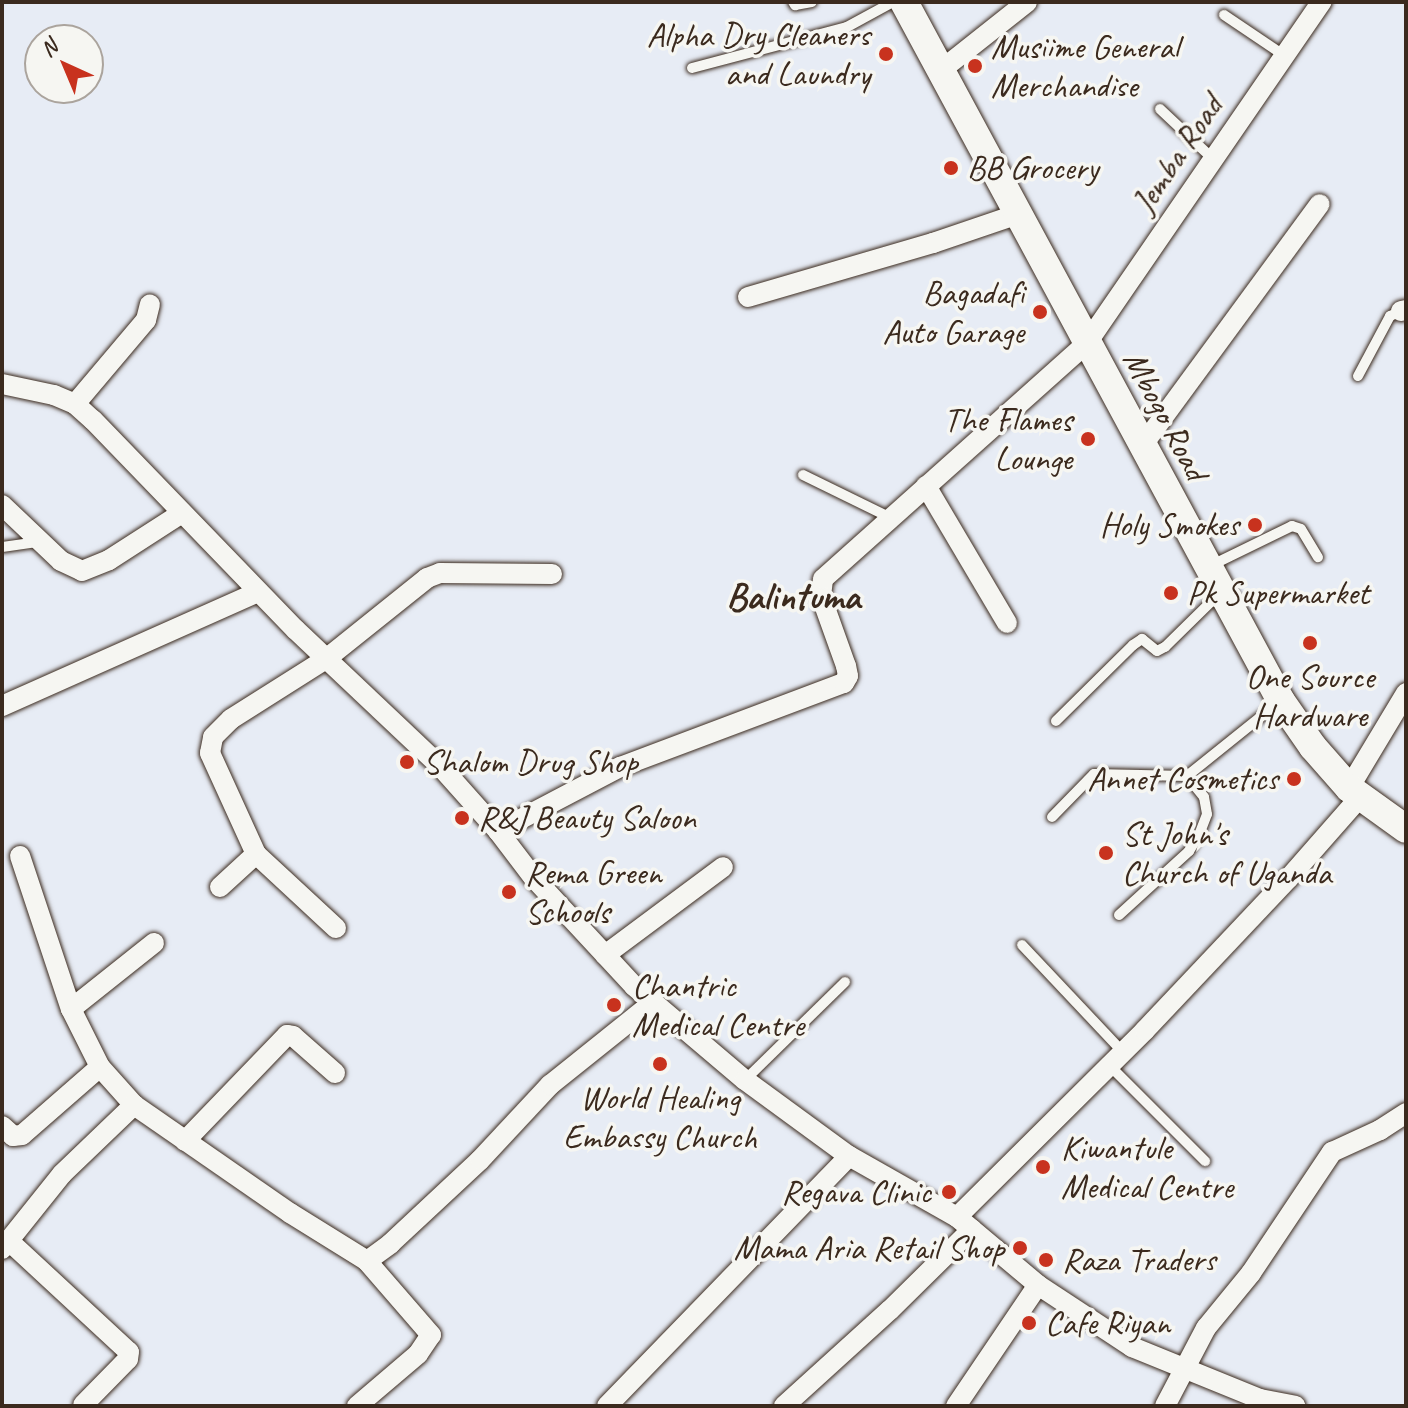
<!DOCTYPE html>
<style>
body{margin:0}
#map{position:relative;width:1408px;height:1408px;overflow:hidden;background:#e7ecf5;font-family:Caveat,sans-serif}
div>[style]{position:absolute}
.roads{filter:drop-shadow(0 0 2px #3b2a1e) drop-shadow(0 0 2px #3b2a1e)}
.lane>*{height:10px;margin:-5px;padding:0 5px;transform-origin:5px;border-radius:5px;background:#f6f6f2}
.street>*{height:20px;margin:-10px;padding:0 10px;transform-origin:10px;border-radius:10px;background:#f6f6f2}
.secondary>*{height:28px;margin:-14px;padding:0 14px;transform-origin:14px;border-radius:14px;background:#f6f6f2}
.dots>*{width:22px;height:22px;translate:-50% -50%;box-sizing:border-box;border:4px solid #f6f6f2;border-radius:50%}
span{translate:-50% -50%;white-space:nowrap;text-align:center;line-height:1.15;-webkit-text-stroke:7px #f6f6f2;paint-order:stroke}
.poi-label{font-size:34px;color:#3b2a1e}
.right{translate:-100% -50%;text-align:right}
.left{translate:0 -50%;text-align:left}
.street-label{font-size:34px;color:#3b2a1e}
.quarter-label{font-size:38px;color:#3b2a1e;font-weight:700}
.frame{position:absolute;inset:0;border:4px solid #3b2a1e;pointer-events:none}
.north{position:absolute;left:24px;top:24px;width:80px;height:80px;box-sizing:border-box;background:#f6f6f2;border:2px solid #aba49d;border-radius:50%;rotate:316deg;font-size:22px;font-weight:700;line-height:32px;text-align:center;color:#3b2a1e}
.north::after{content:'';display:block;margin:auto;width:28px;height:36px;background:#c8321e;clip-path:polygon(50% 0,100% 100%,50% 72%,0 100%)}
</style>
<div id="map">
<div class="roads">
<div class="lane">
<i style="left:793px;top:2px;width:4px;rotate:56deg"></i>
<i style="left:795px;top:5px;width:17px;rotate:-10deg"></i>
<i style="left:1224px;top:15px;width:70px;rotate:33.9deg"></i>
<i style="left:692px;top:68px;width:160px;rotate:-14.8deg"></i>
<i style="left:847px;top:27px;width:52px;rotate:-28.5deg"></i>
<i style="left:1160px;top:109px;width:73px;rotate:43.3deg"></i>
<i style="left:1358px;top:376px;width:68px;rotate:-61.9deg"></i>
<i style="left:1390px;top:316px;width:12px;rotate:-24deg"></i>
<i style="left:803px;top:475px;width:98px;rotate:26deg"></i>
<i style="left:2px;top:547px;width:37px;rotate:-8deg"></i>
<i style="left:1212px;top:565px;width:89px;rotate:-26deg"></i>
<i style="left:1292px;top:526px;width:9px;rotate:18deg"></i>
<i style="left:1301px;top:529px;width:33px;rotate:59deg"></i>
<i style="left:1056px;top:721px;width:108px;rotate:-44.6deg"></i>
<i style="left:1133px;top:645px;width:11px;rotate:-34deg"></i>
<i style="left:1142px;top:639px;width:19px;rotate:39deg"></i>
<i style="left:1157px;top:651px;width:9px;rotate:-27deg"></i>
<i style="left:1165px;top:647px;width:76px;rotate:-44.5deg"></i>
<i style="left:1052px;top:817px;width:60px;rotate:-45.7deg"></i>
<i style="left:1094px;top:774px;width:93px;rotate:1.2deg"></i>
<i style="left:1119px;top:915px;width:95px;rotate:-42.4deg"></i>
<i style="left:1189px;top:851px;width:19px;rotate:-58deg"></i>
<i style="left:1199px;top:835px;width:22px;rotate:-69deg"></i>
<i style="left:1207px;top:814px;width:17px;rotate:-100deg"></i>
<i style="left:1204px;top:797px;width:27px;rotate:-129deg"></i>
<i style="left:1187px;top:776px;width:118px;rotate:-38.8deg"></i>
<i style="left:1022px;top:945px;width:147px;rotate:46.7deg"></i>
<i style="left:1109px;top:1065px;width:136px;rotate:45deg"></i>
<i style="left:745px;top:1080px;width:140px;rotate:-44.4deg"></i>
</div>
<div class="street">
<i style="left:940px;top:71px;width:111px;rotate:-38.4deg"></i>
<i style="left:748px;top:297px;width:193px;rotate:-16.3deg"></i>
<i style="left:933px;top:243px;width:90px;rotate:-18.8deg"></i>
<i style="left:1401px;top:311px;width:5px;rotate:-11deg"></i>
<i style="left:2px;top:384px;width:53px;rotate:11.9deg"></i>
<i style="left:54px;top:395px;width:23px;rotate:23deg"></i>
<i style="left:75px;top:404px;width:24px;rotate:42deg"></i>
<i style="left:93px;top:420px;width:292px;rotate:46deg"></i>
<i style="left:296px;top:630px;width:199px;rotate:43.4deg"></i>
<i style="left:441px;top:767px;width:86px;rotate:48.3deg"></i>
<i style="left:498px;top:831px;width:58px;rotate:52.7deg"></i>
<i style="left:533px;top:877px;width:149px;rotate:47.2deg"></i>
<i style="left:634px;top:986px;width:145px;rotate:40.3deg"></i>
<i style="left:745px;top:1080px;width:129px;rotate:36.2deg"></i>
<i style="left:849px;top:1156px;width:124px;rotate:29.5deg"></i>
<i style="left:957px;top:1217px;width:106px;rotate:40deg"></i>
<i style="left:1038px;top:1285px;width:113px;rotate:33.4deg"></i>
<i style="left:1132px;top:1347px;width:138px;rotate:22.1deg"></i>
<i style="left:1260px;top:1399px;width:36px;rotate:11deg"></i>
<i style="left:75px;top:404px;width:110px;rotate:-49.8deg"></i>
<i style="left:146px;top:320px;width:16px;rotate:-76deg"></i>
<i style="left:1142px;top:446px;width:300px;rotate:-53.7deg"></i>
<i style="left:926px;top:486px;width:159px;rotate:59.4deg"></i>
<i style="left:2px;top:505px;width:81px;rotate:43.5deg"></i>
<i style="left:61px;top:561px;width:23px;rotate:25deg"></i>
<i style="left:82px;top:571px;width:29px;rotate:-22deg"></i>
<i style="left:109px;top:560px;width:87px;rotate:-32.8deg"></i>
<i style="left:2px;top:706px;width:280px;rotate:-24deg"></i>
<i style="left:1349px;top:788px;width:111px;rotate:-59deg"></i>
<i style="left:498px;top:831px;width:138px;rotate:-27.7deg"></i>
<i style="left:620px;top:767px;width:239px;rotate:-20.6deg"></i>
<i style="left:844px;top:683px;width:8px;rotate:-60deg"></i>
<i style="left:848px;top:676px;width:10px;rotate:-101deg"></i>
<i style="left:846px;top:666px;width:74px;rotate:-109.7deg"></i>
<i style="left:821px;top:596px;width:17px;rotate:-83deg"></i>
<i style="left:823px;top:579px;width:354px;rotate:-41.8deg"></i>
<i style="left:1087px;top:343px;width:414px;rotate:-55.5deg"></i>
<i style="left:256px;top:854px;width:109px;rotate:42.8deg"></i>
<i style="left:20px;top:856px;width:161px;rotate:71.6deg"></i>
<i style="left:71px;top:1009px;width:65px;rotate:63.4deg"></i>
<i style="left:100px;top:1067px;width:51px;rotate:48.2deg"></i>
<i style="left:134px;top:1105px;width:190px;rotate:34.7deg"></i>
<i style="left:290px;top:1213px;width:91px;rotate:31.9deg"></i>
<i style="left:367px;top:1261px;width:29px;rotate:-36deg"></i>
<i style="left:390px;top:1244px;width:123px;rotate:-43deg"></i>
<i style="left:480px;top:1160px;width:103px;rotate:-47deg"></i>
<i style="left:550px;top:1085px;width:129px;rotate:-38.7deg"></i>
<i style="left:220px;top:887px;width:49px;rotate:-42.5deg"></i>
<i style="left:256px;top:854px;width:111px;rotate:-114.5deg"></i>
<i style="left:210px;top:753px;width:16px;rotate:-79deg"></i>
<i style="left:213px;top:737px;width:25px;rotate:-45deg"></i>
<i style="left:231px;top:719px;width:112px;rotate:-32.3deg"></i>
<i style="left:326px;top:659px;width:129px;rotate:-38.7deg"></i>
<i style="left:427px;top:578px;width:14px;rotate:-21deg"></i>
<i style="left:440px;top:573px;width:112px;rotate:0.5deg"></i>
<i style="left:605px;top:955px;width:147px;rotate:-36.7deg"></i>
<i style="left:71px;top:1009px;width:106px;rotate:-38.5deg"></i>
<i style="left:2px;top:1126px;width:15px;rotate:42deg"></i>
<i style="left:13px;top:1136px;width:9px;rotate:-6deg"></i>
<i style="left:22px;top:1135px;width:103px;rotate:-41.1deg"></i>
<i style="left:185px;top:1141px;width:147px;rotate:-46.1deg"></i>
<i style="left:287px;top:1035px;width:6px;rotate:9deg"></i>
<i style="left:293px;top:1036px;width:56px;rotate:41.4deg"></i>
<i style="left:957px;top:1217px;width:265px;rotate:-44.8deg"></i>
<i style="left:1145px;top:1030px;width:208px;rotate:-46.6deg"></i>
<i style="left:1288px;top:879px;width:109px;rotate:-48.7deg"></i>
<i style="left:9px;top:1241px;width:163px;rotate:42.8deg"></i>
<i style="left:129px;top:1352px;width:7px;rotate:98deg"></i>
<i style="left:128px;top:1359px;width:64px;rotate:134.4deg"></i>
<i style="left:2px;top:1249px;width:96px;rotate:-51.3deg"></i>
<i style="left:62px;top:1174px;width:100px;rotate:-43.8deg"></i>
<i style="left:357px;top:1406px;width:80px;rotate:-40.4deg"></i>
<i style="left:418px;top:1354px;width:23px;rotate:-56deg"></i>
<i style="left:431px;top:1335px;width:98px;rotate:-130.9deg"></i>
<i style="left:607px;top:1406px;width:348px;rotate:-45.9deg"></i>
<i style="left:784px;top:1406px;width:143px;rotate:-42.2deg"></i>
<i style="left:890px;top:1310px;width:115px;rotate:-44.6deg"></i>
<i style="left:956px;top:1406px;width:146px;rotate:-55.9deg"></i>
<i style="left:1165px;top:1406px;width:88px;rotate:-62.3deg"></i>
<i style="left:1206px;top:1328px;width:71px;rotate:-50.7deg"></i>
<i style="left:1251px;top:1273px;width:146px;rotate:-56.2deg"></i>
<i style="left:1332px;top:1152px;width:53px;rotate:-24.6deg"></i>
<i style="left:1380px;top:1130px;width:31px;rotate:-33deg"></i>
</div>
<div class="secondary">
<i style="left:904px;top:2px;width:794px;rotate:61.66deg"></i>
<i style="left:1281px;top:701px;width:56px;rotate:55.2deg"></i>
<i style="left:1313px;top:747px;width:55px;rotate:48.7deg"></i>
<i style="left:1349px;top:788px;width:70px;rotate:35.7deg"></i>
</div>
</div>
<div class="dots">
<i style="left:886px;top:54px;background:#c8321e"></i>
<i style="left:975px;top:66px;background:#c8321e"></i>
<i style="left:951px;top:168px;background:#c8321e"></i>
<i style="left:1040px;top:312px;background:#c8321e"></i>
<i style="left:1088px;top:439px;background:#c8321e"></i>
<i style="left:1255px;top:525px;background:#c8321e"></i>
<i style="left:1171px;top:593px;background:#c8321e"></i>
<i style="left:1310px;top:643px;background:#c8321e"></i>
<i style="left:407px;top:762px;background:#c8321e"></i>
<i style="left:1294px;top:779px;background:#c8321e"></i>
<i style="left:462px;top:818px;background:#c8321e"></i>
<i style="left:1106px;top:853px;background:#c8321e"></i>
<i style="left:509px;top:892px;background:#c8321e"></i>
<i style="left:614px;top:1005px;background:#c8321e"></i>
<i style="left:660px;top:1064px;background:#c8321e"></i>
<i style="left:1043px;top:1167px;background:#c8321e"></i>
<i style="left:949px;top:1192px;background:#c8321e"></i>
<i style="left:1020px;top:1248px;background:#c8321e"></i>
<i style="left:1046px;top:1260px;background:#c8321e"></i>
<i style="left:1029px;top:1323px;background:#c8321e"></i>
</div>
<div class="poi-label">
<span class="right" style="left:870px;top:54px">Alpha Dry Cleaners<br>and Laundry</span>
<span class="left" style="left:991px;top:66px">Musiime General<br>Merchandise</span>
<span class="left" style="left:967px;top:168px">BB Grocery</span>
<span class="right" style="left:1024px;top:312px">Bagadafi<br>Auto Garage</span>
<span class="right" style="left:1072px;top:439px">The Flames<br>Lounge</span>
<span class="right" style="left:1239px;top:525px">Holy Smokes</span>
<span class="left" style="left:1187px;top:593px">Pk Supermarket</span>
<span style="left:1310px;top:696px">One Source<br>Hardware</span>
<span class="left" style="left:423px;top:762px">Shalom Drug Shop</span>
<span class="right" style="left:1278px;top:779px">Annet Cosmetics</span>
<span class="left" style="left:478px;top:818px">R&amp;J Beauty Saloon</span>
<span class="left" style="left:1122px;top:853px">St John's<br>Church of Uganda</span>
<span class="left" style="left:525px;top:892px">Rema Green<br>Schools</span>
<span class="left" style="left:632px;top:1005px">Chantric<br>Medical Centre</span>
<span style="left:660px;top:1117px">World Healing<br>Embassy Church</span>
<span class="left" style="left:1061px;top:1167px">Kiwantule<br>Medical Centre</span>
<span class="right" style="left:931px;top:1192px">Regava Clinic</span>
<span class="right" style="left:1004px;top:1248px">Mama Aria Retail Shop</span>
<span class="left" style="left:1062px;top:1260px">Raza Traders</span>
<span class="left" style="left:1045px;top:1323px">Cafe Riyan</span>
</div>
<div class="street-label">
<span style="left:1177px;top:154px;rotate:-56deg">Jemba Road</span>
<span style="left:1166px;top:415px;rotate:62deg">Mbogo Road</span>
</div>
<div class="quarter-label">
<span style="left:793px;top:597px">Balintuma</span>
</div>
<div class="frame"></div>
<div class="north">N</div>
</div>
